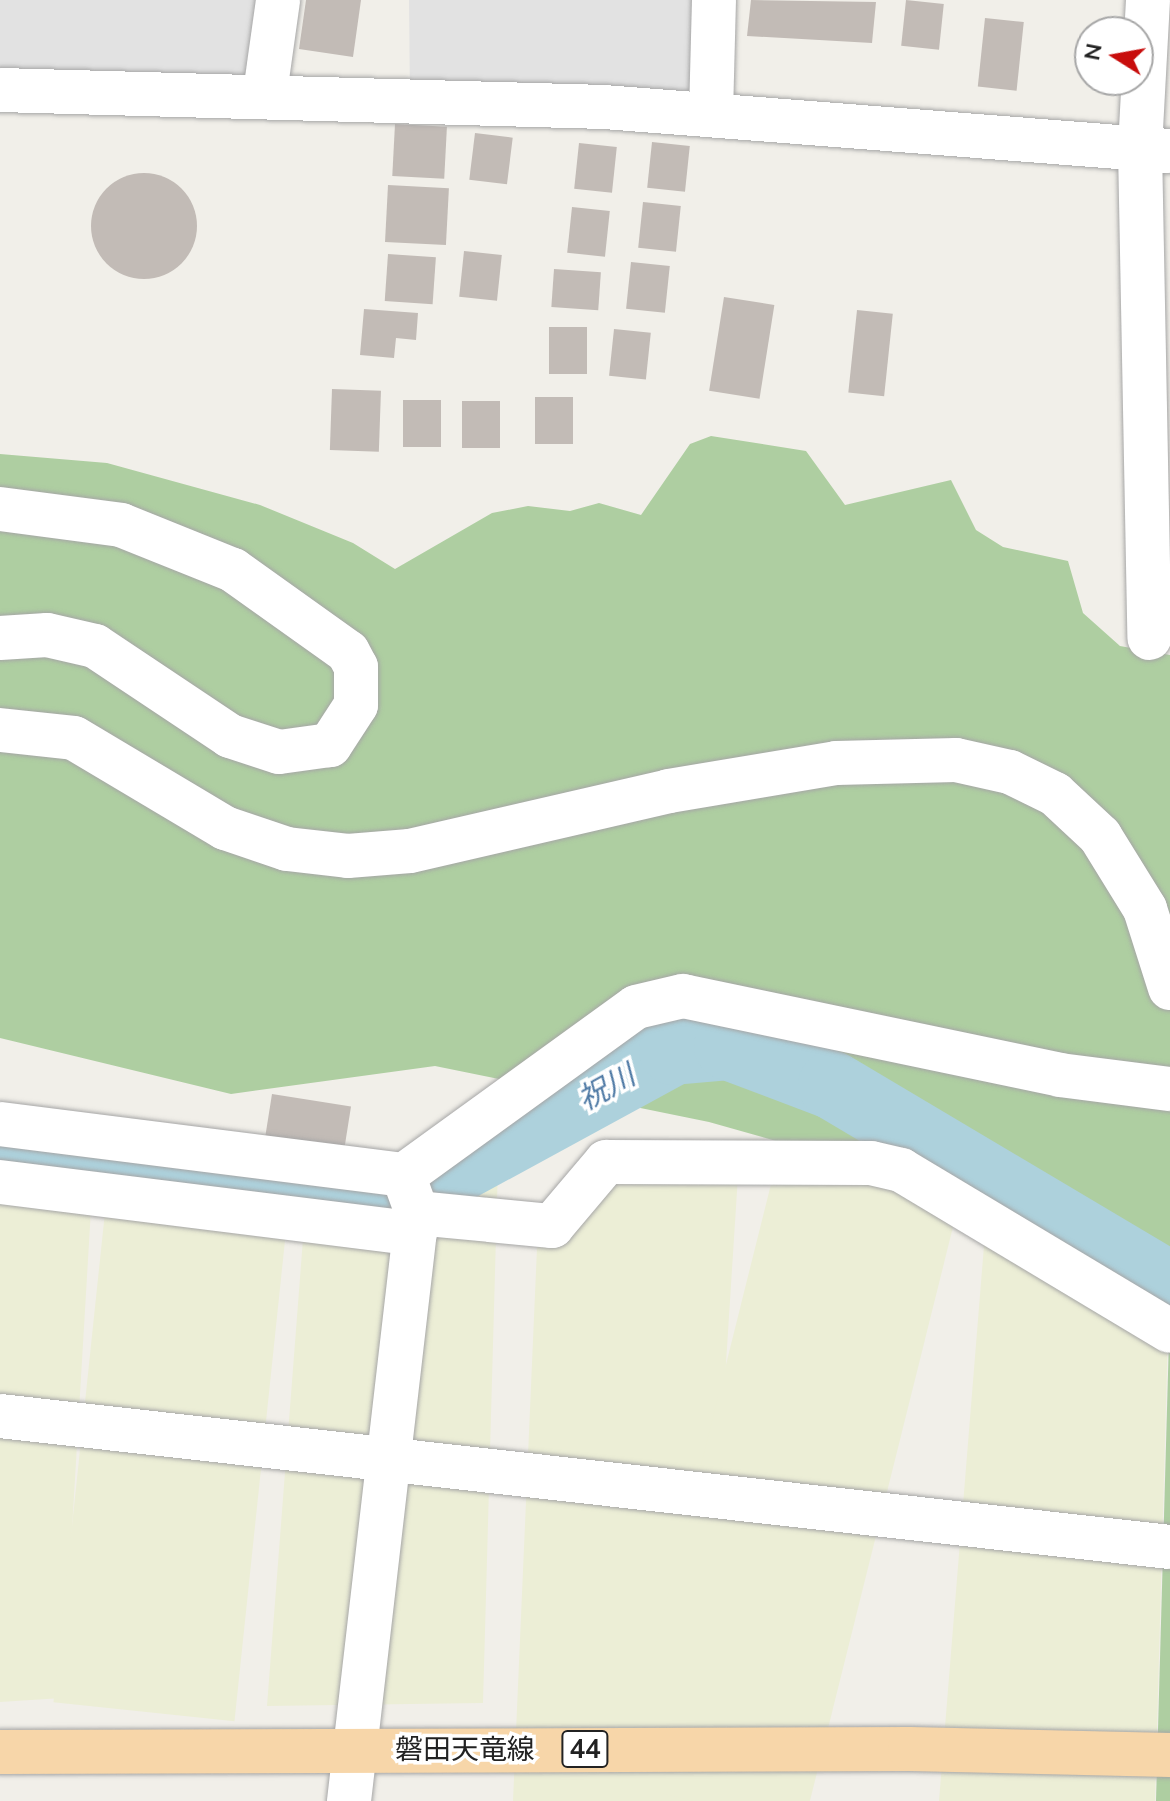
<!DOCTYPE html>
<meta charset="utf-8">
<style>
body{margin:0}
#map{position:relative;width:1170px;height:1801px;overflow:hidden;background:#f1efe9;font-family:Mulish,"Noto Sans JP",sans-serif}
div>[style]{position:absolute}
.farmland>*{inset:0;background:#eceed6;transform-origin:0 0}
.forest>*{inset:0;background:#aecea1}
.parking>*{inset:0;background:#e2e2e2;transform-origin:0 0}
.river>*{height:68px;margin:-34px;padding:0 34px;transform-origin:34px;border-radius:34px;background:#add1dc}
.building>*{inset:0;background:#c2bbb6;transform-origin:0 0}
.round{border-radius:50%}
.roads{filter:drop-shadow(0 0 2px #a6a6a6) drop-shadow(0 0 2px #a6a6a6)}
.minor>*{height:44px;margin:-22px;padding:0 22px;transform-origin:22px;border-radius:22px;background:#fff}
.tertiary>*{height:44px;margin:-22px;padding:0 22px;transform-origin:22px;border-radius:22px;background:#fff}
.primary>*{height:44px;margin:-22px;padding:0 22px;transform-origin:22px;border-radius:22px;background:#f7d6a9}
span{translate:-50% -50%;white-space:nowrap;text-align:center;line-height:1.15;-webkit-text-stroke:7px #fff;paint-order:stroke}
.shield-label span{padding:2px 6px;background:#fff;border:2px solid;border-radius:6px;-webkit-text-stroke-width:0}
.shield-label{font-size:26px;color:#222;font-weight:700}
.street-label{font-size:28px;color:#222}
.water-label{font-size:30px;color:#4f7aa5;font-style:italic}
.north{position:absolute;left:1074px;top:16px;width:80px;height:80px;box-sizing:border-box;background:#fff;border:2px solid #a7a7a7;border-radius:50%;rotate:281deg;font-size:22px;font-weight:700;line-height:32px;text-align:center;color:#222}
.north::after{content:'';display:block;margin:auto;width:28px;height:36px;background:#c80d0c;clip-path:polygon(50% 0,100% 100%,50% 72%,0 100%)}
</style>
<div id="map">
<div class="farmland">
<i style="clip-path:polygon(499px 1129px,483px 1703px,267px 1706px,304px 1226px)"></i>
<i style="clip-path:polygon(739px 1160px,698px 1801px,513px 1801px,537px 1248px,592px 1178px)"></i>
<i style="left:777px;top:1160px;width:187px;height:642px;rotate:14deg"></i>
<i style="clip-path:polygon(0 1196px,91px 1209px,62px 1698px,0 1702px)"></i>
<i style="left:105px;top:1212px;width:182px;height:493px;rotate:6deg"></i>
<i style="clip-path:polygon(986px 1221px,1168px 1329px,1155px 1801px,939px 1801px)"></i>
</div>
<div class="forest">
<i style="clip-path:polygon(711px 436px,806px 451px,845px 505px,951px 480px,976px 530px,1003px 547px,1068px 561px,1083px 613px,1120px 646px,1170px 655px,1170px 1286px,1065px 1223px,709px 1122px,435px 1066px,231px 1094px,0 1038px,0 454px,107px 463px,260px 505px,353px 543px,395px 569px,492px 513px,528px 506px,570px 511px,599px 503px,641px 515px,690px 444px)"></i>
<i style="clip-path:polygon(1170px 1303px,1170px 1801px,1156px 1801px)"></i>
</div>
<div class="parking">
<i style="left:0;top:0;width:278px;height:90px"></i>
<i style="clip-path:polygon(409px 0,714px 0,711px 114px,410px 99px)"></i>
</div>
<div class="river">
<i style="left:0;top:1150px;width:341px;rotate:7.1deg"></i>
<i style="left:338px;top:1192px;width:75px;rotate:0.8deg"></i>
<i style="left:413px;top:1193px;width:296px;rotate:-28.6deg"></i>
<i style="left:673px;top:1051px;width:55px;rotate:-5.2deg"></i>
<i style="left:728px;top:1046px;width:111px;rotate:20.6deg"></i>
<i style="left:832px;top:1085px;width:393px;rotate:30.7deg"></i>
</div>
<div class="building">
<i style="clip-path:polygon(306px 0,361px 0,353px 57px,299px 49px)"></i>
<i style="clip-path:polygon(751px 0,876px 2px,872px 43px,747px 36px)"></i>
<i style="left:906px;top:0;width:38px;height:46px;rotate:6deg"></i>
<i style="left:985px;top:18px;width:39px;height:69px;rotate:6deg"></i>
<i style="left:395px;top:124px;width:52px;height:52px;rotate:3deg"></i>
<i style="left:475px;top:133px;width:38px;height:47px;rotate:7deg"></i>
<i style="left:652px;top:142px;width:38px;height:46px;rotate:6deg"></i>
<i style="left:579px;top:143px;width:38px;height:46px;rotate:6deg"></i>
<i class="round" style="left:91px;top:173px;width:106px;height:106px"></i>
<i style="left:388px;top:185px;width:61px;height:57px;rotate:3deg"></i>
<i style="left:643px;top:202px;width:38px;height:46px;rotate:6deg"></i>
<i style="left:572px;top:207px;width:38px;height:46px;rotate:6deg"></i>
<i style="left:464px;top:251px;width:38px;height:46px;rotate:6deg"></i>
<i style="left:388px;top:254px;width:48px;height:47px;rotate:4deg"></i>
<i style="left:631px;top:262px;width:39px;height:47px;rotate:6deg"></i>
<i style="left:554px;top:269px;width:47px;height:38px;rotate:4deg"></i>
<i style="left:724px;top:297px;width:51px;height:95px;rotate:9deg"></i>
<i style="clip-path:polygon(364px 309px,418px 313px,416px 340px,396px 338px,394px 358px,360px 355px)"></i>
<i style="left:857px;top:310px;width:36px;height:83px;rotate:6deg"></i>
<i style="left:549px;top:327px;width:38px;height:47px"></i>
<i style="left:614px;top:329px;width:37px;height:47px;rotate:6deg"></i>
<i style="left:332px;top:389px;width:49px;height:61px;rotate:2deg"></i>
<i style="left:535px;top:397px;width:38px;height:47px"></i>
<i style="left:403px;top:400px;width:38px;height:47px"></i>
<i style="left:462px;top:401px;width:38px;height:47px"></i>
<i style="left:272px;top:1094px;width:80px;height:43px;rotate:9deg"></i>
</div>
<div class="roads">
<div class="minor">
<i style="left:1148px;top:0;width:148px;rotate:93.1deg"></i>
<i style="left:1140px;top:148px;width:490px;rotate:88.9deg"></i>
<i style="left:265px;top:93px;width:94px;rotate:-82deg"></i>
<i style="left:711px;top:114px;width:114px;rotate:-88.5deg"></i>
<i style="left:0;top:1124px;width:407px;rotate:7.2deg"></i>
<i style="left:404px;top:1175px;width:286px;rotate:-35.9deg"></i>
<i style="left:636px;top:1007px;width:48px;rotate:-13.2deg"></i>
<i style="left:683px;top:996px;width:385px;rotate:11.8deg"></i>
<i style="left:1060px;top:1075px;width:111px;rotate:7.3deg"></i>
<i style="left:0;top:1182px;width:418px;rotate:7.1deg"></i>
<i style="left:417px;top:1213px;width:136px;rotate:5.5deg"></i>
<i style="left:552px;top:1226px;width:84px;rotate:-49.8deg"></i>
<i style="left:606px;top:1162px;width:265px;rotate:0.2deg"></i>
<i style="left:871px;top:1163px;width:31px;rotate:13deg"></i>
<i style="left:901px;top:1170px;width:313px;rotate:30.9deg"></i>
<i style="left:0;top:1416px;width:1177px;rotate:6.39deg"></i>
<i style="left:349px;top:1801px;width:592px;rotate:-83.4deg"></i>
<i style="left:417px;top:1213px;width:30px;rotate:-110deg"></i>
</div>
<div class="tertiary">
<i style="left:0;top:90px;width:604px;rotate:1.61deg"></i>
<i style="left:604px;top:107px;width:568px;rotate:4.45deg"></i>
<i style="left:0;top:509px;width:122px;rotate:7.5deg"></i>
<i style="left:121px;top:525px;width:121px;rotate:21.9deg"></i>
<i style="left:233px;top:570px;width:141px;rotate:35.5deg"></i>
<i style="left:348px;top:652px;width:17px;rotate:62deg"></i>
<i style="left:356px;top:667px;width:38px;rotate:90deg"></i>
<i style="left:356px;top:705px;width:48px;rotate:123deg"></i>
<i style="left:330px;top:745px;width:51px;rotate:172.2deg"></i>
<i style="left:279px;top:752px;width:52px;rotate:-161.9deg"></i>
<i style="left:230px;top:736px;width:162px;rotate:-146.3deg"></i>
<i style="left:95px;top:646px;width:49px;rotate:-167.1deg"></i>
<i style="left:47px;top:635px;width:47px;rotate:176.3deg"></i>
<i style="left:0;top:730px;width:74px;rotate:6.2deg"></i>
<i style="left:74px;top:738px;width:176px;rotate:30.8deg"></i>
<i style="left:225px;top:828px;width:65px;rotate:18.7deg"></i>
<i style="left:287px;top:849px;width:61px;rotate:6.5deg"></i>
<i style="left:348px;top:856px;width:62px;rotate:-4.6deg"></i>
<i style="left:410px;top:851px;width:266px;rotate:-13deg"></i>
<i style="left:669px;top:791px;width:169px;rotate:-9.5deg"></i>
<i style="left:836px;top:763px;width:120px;rotate:-1.4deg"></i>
<i style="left:956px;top:760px;width:55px;rotate:12.5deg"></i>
<i style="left:1010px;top:772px;width:50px;rotate:26.1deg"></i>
<i style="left:1055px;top:794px;width:62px;rotate:43deg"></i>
<i style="left:1100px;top:836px;width:86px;rotate:58.3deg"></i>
<i style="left:1145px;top:909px;width:83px;rotate:72.4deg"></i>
</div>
<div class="primary">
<i style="left:0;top:1752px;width:910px;rotate:-0.19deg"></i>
<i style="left:910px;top:1749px;width:260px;rotate:1.3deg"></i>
</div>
</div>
<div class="shield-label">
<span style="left:585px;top:1749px">44</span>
</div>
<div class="street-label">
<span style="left:465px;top:1749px">磐田天竜線</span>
</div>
<div class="water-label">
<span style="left:606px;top:1087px;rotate:-29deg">祝川</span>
</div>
<div class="north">N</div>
</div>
